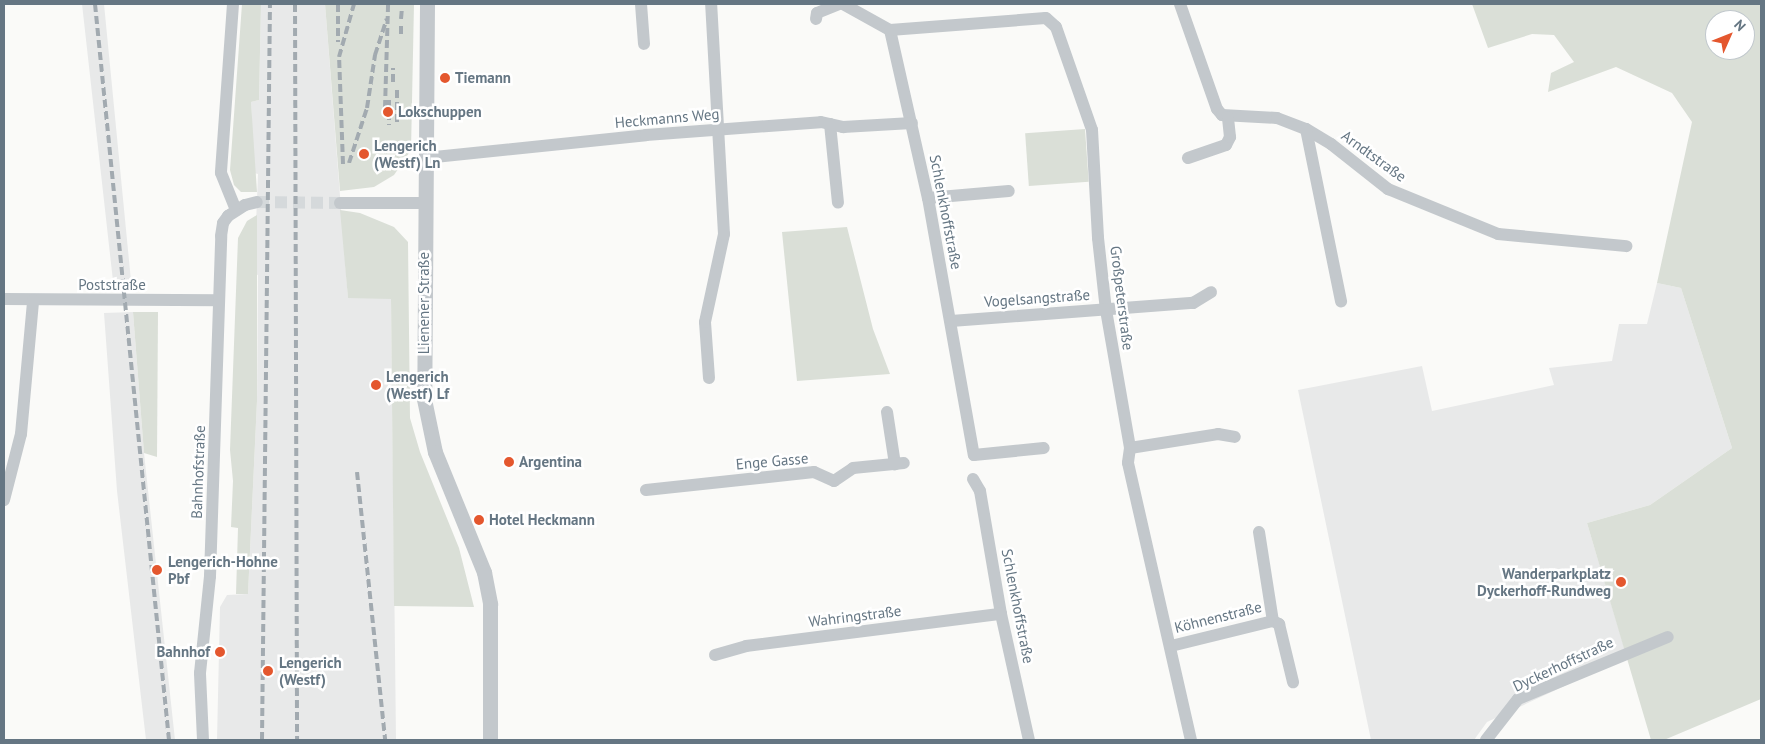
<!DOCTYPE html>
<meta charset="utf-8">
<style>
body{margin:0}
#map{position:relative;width:1765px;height:744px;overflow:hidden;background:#fafaf8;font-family:"PT Sans",sans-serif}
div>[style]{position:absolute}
.built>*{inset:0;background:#e8e9e9}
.green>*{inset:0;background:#dadfd7;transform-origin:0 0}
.minor-tunnel>*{height:12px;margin-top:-6px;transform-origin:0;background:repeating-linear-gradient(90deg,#d5d9db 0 12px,transparent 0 18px)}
.minor>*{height:12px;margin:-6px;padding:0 6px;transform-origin:6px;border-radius:6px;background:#c3c8cc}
.tertiary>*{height:15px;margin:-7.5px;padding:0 7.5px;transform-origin:7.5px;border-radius:7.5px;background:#c3c8cc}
.rail>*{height:4px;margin-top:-2px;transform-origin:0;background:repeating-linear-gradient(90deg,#a2aab0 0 8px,transparent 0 12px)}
.dots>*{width:14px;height:14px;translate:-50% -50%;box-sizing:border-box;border:2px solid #fff;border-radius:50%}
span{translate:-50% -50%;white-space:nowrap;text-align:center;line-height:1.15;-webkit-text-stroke:5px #fff;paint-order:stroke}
.poi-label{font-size:15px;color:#657683;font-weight:700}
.left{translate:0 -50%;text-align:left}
.right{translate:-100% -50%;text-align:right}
.street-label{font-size:15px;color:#657683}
.frame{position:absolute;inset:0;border:5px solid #657683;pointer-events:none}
.north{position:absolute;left:1705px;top:10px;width:50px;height:50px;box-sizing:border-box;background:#fff;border:1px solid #c1c8cd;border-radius:50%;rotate:46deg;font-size:14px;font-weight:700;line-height:20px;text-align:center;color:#657683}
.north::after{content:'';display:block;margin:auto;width:18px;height:22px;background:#e4572e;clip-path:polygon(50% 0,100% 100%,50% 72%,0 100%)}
</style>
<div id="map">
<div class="built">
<i style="clip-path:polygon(82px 4px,104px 4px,132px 291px,114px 290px)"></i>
<i style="clip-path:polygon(261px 4px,325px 4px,348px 298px,391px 298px,396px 740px,217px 740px,220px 607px,227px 595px,248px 594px,257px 401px,258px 275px,254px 274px,258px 174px,254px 173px,251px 102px,259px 100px)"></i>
<i style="clip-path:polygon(1657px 283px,1681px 288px,1732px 448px,1650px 505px,1587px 523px,1627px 657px,1487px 722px,1474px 740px,1371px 740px,1298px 390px,1422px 366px,1432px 411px,1554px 385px,1549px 368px,1612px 361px,1619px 324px,1647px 324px)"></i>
<i style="clip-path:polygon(133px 312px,144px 453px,175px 740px,146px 740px,117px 491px,104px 313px)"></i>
</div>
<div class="green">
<i style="clip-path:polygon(242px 4px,261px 4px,259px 100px,251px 102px,257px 192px,241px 192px,234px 185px,230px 170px)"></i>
<i style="clip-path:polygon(325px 4px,414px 4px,411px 150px,394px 175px,374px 187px,340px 191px)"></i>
<i style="clip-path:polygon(evenodd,1472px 4px,1761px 4px,1761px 699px,1664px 740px,1651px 740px,1587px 523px,1650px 505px,1732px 448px,1681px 288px,1657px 283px,1692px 122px,1672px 93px,1616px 67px,1548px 92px,1551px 73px,1574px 62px,1554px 35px,1532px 34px,1488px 48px,1472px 4px,1715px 20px,1745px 20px,1745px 50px,1715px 50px,1715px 20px)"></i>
<i style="left:1085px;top:129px;width:53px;height:60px;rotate:86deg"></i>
<i style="clip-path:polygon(340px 210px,360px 213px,394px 227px,408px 242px,410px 418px,420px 452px,459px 548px,474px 607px,394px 606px,391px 299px,348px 298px)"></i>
<i style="clip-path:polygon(257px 215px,257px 401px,248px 594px,236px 594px,238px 528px,231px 527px,233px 481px,230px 450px,238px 238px,247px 221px)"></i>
<i style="clip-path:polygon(847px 227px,873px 329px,890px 374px,797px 381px,782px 232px)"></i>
<i style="clip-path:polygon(133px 312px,158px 312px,157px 457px,144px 453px)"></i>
</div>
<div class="minor-tunnel">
<i style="left:257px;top:202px;width:83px;rotate:0.7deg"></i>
</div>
<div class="minor">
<i style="left:233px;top:4px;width:169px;rotate:94.1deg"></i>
<i style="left:221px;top:173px;width:40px;rotate:68deg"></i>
<i style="left:641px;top:4px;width:40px;rotate:85.7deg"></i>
<i style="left:843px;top:4px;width:54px;rotate:29deg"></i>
<i style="left:890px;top:30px;width:172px;rotate:77.3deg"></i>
<i style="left:928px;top:198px;width:261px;rotate:79.9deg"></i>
<i style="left:974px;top:455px;width:70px;rotate:-5.7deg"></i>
<i style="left:1180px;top:4px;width:111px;rotate:70.6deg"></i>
<i style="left:1217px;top:109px;width:8px;rotate:50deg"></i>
<i style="left:1222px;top:115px;width:55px;rotate:3.1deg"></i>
<i style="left:1277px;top:118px;width:31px;rotate:21deg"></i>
<i style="left:1306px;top:129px;width:29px;rotate:31deg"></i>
<i style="left:1331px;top:144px;width:73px;rotate:38.3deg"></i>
<i style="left:1388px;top:189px;width:119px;rotate:22.2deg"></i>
<i style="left:1498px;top:234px;width:129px;rotate:5.4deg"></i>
<i style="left:816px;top:19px;width:6px;rotate:-81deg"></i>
<i style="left:817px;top:13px;width:24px;rotate:-22deg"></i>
<i style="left:890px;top:30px;width:156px;rotate:-4.4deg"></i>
<i style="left:1046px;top:18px;width:13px;rotate:42deg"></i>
<i style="left:1056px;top:27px;width:109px;rotate:70.7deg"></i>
<i style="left:1092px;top:130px;width:108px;rotate:86.8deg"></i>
<i style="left:1098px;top:238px;width:72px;rotate:83.7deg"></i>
<i style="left:1106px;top:310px;width:140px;rotate:80.1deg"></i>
<i style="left:1130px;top:448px;width:15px;rotate:98deg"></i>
<i style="left:1128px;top:463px;width:284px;rotate:77.2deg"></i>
<i style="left:830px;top:124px;width:79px;rotate:84.2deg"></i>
<i style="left:1306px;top:129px;width:176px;rotate:78.5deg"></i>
<i style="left:425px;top:158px;width:222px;rotate:-5.9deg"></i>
<i style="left:646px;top:135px;width:175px;rotate:-4.2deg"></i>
<i style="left:821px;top:122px;width:23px;rotate:13deg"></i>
<i style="left:843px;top:127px;width:69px;rotate:-3.3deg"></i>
<i style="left:1188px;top:158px;width:40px;rotate:-18.9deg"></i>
<i style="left:1226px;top:145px;width:9px;rotate:-63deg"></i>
<i style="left:1230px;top:137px;width:20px;rotate:-96deg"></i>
<i style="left:928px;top:198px;width:81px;rotate:-4.9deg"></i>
<i style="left:340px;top:203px;width:84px"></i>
<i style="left:4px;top:299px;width:215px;rotate:0.3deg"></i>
<i style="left:951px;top:321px;width:243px;rotate:-4.3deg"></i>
<i style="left:1193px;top:303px;width:21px;rotate:-31deg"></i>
<i style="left:709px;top:378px;width:56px;rotate:-94.1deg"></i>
<i style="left:705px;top:322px;width:90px;rotate:-77.8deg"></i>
<i style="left:724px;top:234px;width:230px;rotate:-93.2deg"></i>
<i style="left:887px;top:412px;width:53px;rotate:81.3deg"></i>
<i style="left:1130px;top:448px;width:89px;rotate:-9deg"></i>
<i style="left:1218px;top:434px;width:17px;rotate:10deg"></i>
<i style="left:973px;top:479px;width:14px;rotate:60deg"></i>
<i style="left:980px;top:491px;width:125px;rotate:80.3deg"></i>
<i style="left:1001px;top:614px;width:129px;rotate:77.5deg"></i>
<i style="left:646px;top:490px;width:169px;rotate:-6.1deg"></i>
<i style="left:814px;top:472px;width:22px;rotate:24deg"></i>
<i style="left:834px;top:481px;width:23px;rotate:-34deg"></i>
<i style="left:853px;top:468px;width:51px;rotate:-5.6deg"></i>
<i style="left:4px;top:500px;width:68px;rotate:-75.6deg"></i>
<i style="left:21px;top:434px;width:134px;rotate:-84.8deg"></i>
<i style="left:1259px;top:532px;width:90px;rotate:81.1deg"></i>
<i style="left:1171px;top:646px;width:105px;rotate:-13.8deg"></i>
<i style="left:1273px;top:621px;width:7px;rotate:27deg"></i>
<i style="left:1279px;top:624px;width:60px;rotate:76.4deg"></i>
<i style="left:715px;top:655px;width:32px;rotate:-16deg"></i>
<i style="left:746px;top:646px;width:257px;rotate:-7.2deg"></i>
<i style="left:203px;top:740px;width:67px;rotate:-92.6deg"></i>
<i style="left:200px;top:673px;width:98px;rotate:-84.1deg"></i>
<i style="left:210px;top:576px;width:340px;rotate:-88.1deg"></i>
<i style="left:221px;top:236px;width:13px;rotate:-81deg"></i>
<i style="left:223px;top:223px;width:9px;rotate:-54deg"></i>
<i style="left:228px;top:216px;width:20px;rotate:-33deg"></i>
<i style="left:245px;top:205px;width:12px;rotate:-14deg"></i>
<i style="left:1486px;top:740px;width:52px;rotate:-52deg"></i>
<i style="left:1518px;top:699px;width:162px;rotate:-22.5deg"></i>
</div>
<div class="tertiary">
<i style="left:427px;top:4px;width:395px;rotate:90.4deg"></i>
<i style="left:424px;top:399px;width:54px;rotate:78.3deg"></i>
<i style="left:435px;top:452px;width:130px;rotate:67.8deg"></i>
<i style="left:484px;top:572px;width:33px;rotate:79deg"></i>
<i style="left:490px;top:604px;width:136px;rotate:90deg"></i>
</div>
<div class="rail">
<i style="left:95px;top:4px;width:740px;rotate:84.26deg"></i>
<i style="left:295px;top:4px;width:736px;rotate:89.84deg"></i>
<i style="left:338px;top:4px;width:38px;rotate:90deg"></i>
<i style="left:401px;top:19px;width:11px;rotate:-85deg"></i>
<i style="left:401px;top:34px;width:11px;rotate:-90deg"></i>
<i style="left:393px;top:82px;width:14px;rotate:-90deg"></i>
<i style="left:397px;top:90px;width:35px;rotate:90deg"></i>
<i style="left:389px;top:100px;width:25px;rotate:90deg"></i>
<i style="left:385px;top:108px;width:104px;rotate:-88.3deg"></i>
<i style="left:349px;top:163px;width:58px;rotate:-71.9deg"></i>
<i style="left:367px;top:108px;width:54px;rotate:-81.4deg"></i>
<i style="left:375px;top:55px;width:38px;rotate:-72deg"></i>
<i style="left:343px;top:164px;width:107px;rotate:-92.1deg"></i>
<i style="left:339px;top:57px;width:55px;rotate:-74.2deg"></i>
<i style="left:357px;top:472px;width:269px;rotate:84deg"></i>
<i style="left:262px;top:740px;width:736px;rotate:-89.38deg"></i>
</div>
<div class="dots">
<i style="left:445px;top:78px;background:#e4572e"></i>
<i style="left:388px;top:112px;background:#e4572e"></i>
<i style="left:364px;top:154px;background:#e4572e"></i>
<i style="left:376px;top:385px;background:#e4572e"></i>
<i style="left:509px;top:462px;background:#e4572e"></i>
<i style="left:479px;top:520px;background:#e4572e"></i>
<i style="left:157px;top:570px;background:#e4572e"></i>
<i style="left:1621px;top:582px;background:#e4572e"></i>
<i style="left:220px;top:652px;background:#e4572e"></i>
<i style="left:268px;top:671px;background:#e4572e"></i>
</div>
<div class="poi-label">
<span class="left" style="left:455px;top:78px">Tiemann</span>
<span class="left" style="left:398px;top:112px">Lokschuppen</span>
<span class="left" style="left:374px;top:154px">Lengerich<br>(Westf) Ln</span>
<span class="left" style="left:386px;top:385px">Lengerich<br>(Westf) Lf</span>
<span class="left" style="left:519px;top:462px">Argentina</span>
<span class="left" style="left:489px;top:520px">Hotel Heckmann</span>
<span class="left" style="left:168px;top:570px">Lengerich-Hohne<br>Pbf</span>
<span class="right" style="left:1611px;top:582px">Wanderparkplatz<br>Dyckerhoff-Rundweg</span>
<span class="right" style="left:210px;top:652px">Bahnhof</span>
<span class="left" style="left:279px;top:671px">Lengerich<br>(Westf)</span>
</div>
<div class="street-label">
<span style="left:667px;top:118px;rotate:-5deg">Heckmanns Weg</span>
<span style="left:1374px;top:156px;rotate:36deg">Arndtstraße</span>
<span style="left:946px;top:212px;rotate:79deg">Schlenkhoffstraße</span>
<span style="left:112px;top:285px">Poststraße</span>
<span style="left:1037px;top:298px;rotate:-4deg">Vogelsangstraße</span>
<span style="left:1122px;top:298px;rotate:83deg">Großpeterstraße</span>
<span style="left:424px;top:303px;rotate:-90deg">Lienener Straße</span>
<span style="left:772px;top:461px;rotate:-5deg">Enge Gasse</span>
<span style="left:198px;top:472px;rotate:-88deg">Bahnhofstraße</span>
<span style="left:1018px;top:606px;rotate:79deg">Schlenkhoffstraße</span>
<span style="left:855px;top:616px;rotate:-7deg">Wahringstraße</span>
<span style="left:1218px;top:617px;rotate:-14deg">Köhnenstraße</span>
<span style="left:1563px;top:664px;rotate:-25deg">Dyckerhoffstraße</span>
</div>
<div class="frame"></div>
<div class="north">N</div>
</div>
